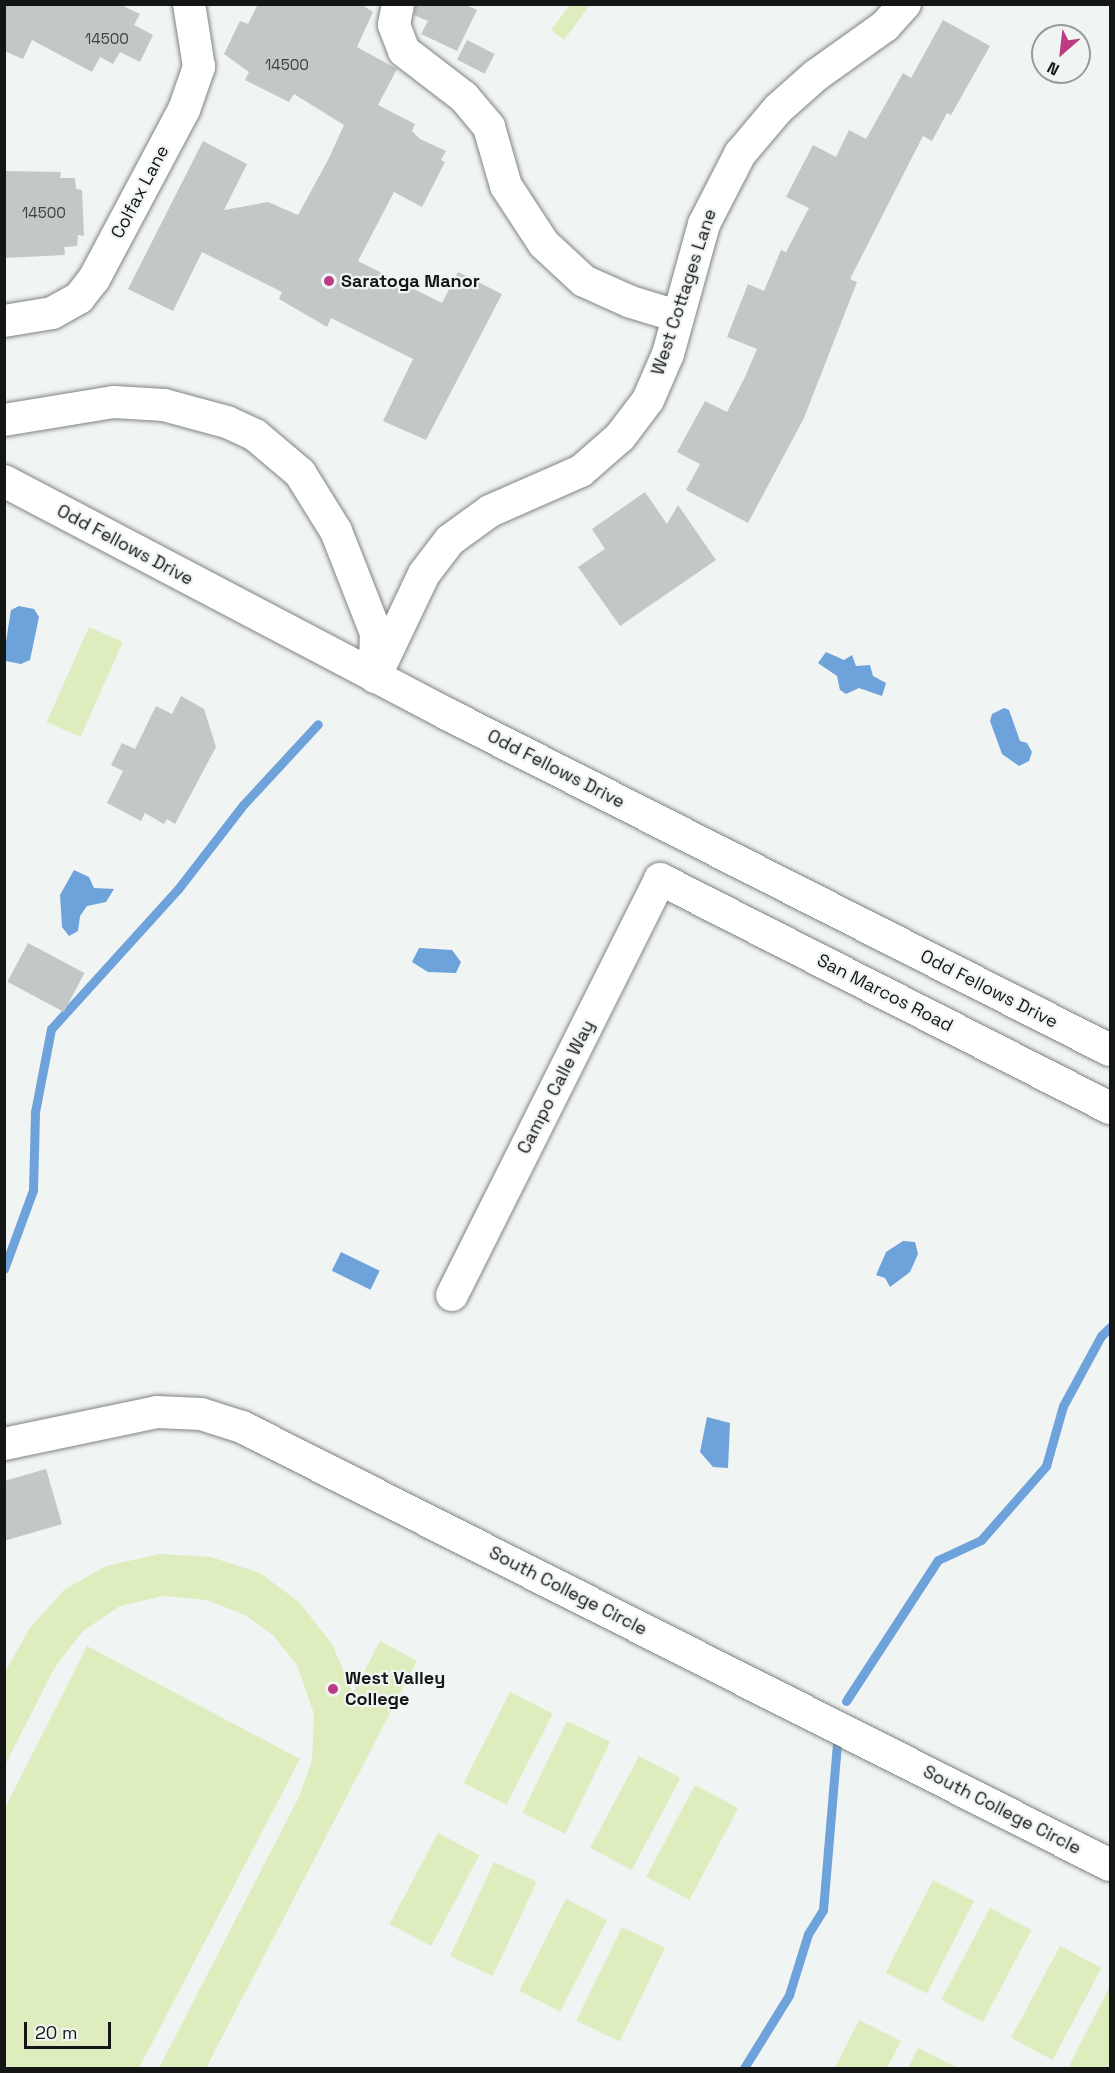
<!DOCTYPE html>
<style>
body{margin:0}
#map{position:relative;width:1115px;height:2073px;overflow:hidden;background:#f0f4f3;font-family:"Space Grotesk",sans-serif}
div>[style]{position:absolute}
.green>*{inset:0;background:#deedbe;transform-origin:0 0}
.water>*{inset:0;background:#6ea2da;transform-origin:0 0}
.stream>*{height:9px;margin:-4.5px;padding:0 4.5px;transform-origin:4.5px;border-radius:4.5px;background:#6ea2da}
.building>*{inset:0;background:#c3c7c8;transform-origin:0 0}
.roads{filter:drop-shadow(0 0 2px #808483) drop-shadow(0 0 2px #808483)}
.street>*{height:32px;margin:-16px;padding:0 16px;transform-origin:16px;border-radius:16px;background:#fff}
.dots>*{width:16px;height:16px;translate:-50% -50%;box-sizing:border-box;border:3px solid #f0f4f3;border-radius:50%}
span{translate:-50% -50%;white-space:nowrap;text-align:center;line-height:1.15;-webkit-text-stroke:4.5px #f0f4f3;paint-order:stroke}
.number-label{font-size:15px;color:#404242}
.number-label span{-webkit-text-stroke-width:0}
.street-label{font-size:18px;color:#141616}
.poi-label{font-size:18px;color:#141616;font-weight:700}
.left{translate:0 -50%;text-align:left}
.frame{position:absolute;inset:0;border:6px solid #141616;pointer-events:none}
.north{position:absolute;left:1031px;top:24px;width:60px;height:60px;box-sizing:border-box;background:#f0f4f3;border:2px solid #989b9b;border-radius:50%;rotate:208deg;font-size:16px;font-weight:700;line-height:24px;text-align:center;color:#141616}
.north::after{content:'';display:block;margin:auto;width:21px;height:27px;background:#bb3b85;clip-path:polygon(50% 0,100% 100%,50% 72%,0 100%)}
.scale{position:absolute;left:24px;top:2022px;width:87px;height:27px;box-sizing:border-box;border:3px solid #141616;border-top:0;padding-left:8px;font-size:18px;line-height:21px;white-space:nowrap;color:#141616;-webkit-text-stroke:4px #f0f4f3;paint-order:stroke}
</style>
<div id="map">
<div class="green">
<i style="clip-path:polygon(570px 5px,590px 5px,564px 40px,551px 30px)"></i>
<i style="left:89px;top:627px;width:37px;height:104px;rotate:24deg"></i>
<i style="clip-path:polygon(160px 1554px,211px 1557px,260px 1573px,299px 1602px,332px 1644px,353px 1693px,380px 1641px,417px 1661px,206px 2068px,159px 2068px,299px 1797px,312px 1760px,314px 1714px,297px 1665px,273px 1635px,245px 1615px,207px 1600px,163px 1596px,120px 1606px,83px 1631px,55px 1667px,5px 1765px,5px 1672px,30px 1628px,64px 1590px,106px 1566px)"></i>
<i style="clip-path:polygon(87px 1646px,300px 1759px,139px 2068px,5px 2068px,5px 1808px)"></i>
<i style="left:510px;top:1692px;width:48px;height:102px;rotate:27deg"></i>
<i style="left:567px;top:1721px;width:48px;height:102px;rotate:26deg"></i>
<i style="left:639px;top:1756px;width:47px;height:104px;rotate:28deg"></i>
<i style="left:695px;top:1785px;width:49px;height:104px;rotate:28deg"></i>
<i style="left:438px;top:1833px;width:47px;height:103px;rotate:28deg"></i>
<i style="left:494px;top:1862px;width:47px;height:104px;rotate:25deg"></i>
<i style="left:933px;top:1880px;width:46px;height:104px;rotate:27deg"></i>
<i style="left:566px;top:1899px;width:46px;height:103px;rotate:27deg"></i>
<i style="left:990px;top:1908px;width:47px;height:104px;rotate:28deg"></i>
<i style="left:622px;top:1927px;width:48px;height:104px;rotate:26deg"></i>
<i style="left:1060px;top:1946px;width:47px;height:104px;rotate:28deg"></i>
<i style="clip-path:polygon(1110px 1986px,1110px 2068px,1074px 2068px,1069px 2066px)"></i>
<i style="clip-path:polygon(859px 2020px,901px 2041px,887px 2068px,835px 2068px)"></i>
<i style="clip-path:polygon(918px 2048px,958px 2068px,908px 2068px)"></i>
</div>
<div class="water">
<i style="clip-path:polygon(19px 606px,34px 609px,39px 617px,30px 660px,21px 664px,6px 661px,4px 654px,11px 610px)"></i>
<i style="clip-path:polygon(826px 652px,844px 660px,852px 655px,856px 666px,870px 665px,873px 676px,886px 683px,882px 696px,859px 688px,846px 694px,840px 690px,837px 676px,818px 663px)"></i>
<i style="clip-path:polygon(1004px 708px,1009px 710px,1020px 741px,1027px 743px,1032px 752px,1029px 761px,1019px 766px,1002px 754px,990px 721px,992px 714px)"></i>
<i style="clip-path:polygon(74px 870px,89px 877px,94px 888px,114px 889px,106px 902px,87px 906px,80px 916px,78px 931px,69px 936px,62px 927px,60px 895px)"></i>
<i style="clip-path:polygon(419px 948px,452px 950px,461px 962px,456px 973px,428px 972px,412px 962px)"></i>
<i style="clip-path:polygon(903px 1241px,915px 1242px,918px 1254px,910px 1272px,890px 1287px,885px 1278px,876px 1275px,886px 1252px)"></i>
<i style="left:341px;top:1252px;width:43px;height:21px;rotate:26deg"></i>
<i style="clip-path:polygon(707px 1417px,730px 1423px,728px 1468px,713px 1467px,700px 1452px)"></i>
</div>
<div class="stream">
<i style="left:4px;top:1269px;width:84px;rotate:-69.8deg"></i>
<i style="left:33px;top:1190px;width:78px;rotate:-88.5deg"></i>
<i style="left:35px;top:1112px;width:85px;rotate:-79.1deg"></i>
<i style="left:51px;top:1029px;width:189px;rotate:-47.8deg"></i>
<i style="left:178px;top:889px;width:106px;rotate:-52.3deg"></i>
<i style="left:243px;top:805px;width:110px;rotate:-47.2deg"></i>
<i style="left:846px;top:1701px;width:168px;rotate:-56.9deg"></i>
<i style="left:938px;top:1560px;width:47px;rotate:-24.9deg"></i>
<i style="left:981px;top:1540px;width:98px;rotate:-48.7deg"></i>
<i style="left:1046px;top:1466px;width:62px;rotate:-74.2deg"></i>
<i style="left:1063px;top:1406px;width:80px;rotate:-61.5deg"></i>
<i style="left:1101px;top:1336px;width:13px;rotate:-45deg"></i>
<i style="left:744px;top:2068px;width:86px;rotate:-58.3deg"></i>
<i style="left:789px;top:1995px;width:64px;rotate:-72.7deg"></i>
<i style="left:808px;top:1934px;width:28px;rotate:-58deg"></i>
<i style="left:823px;top:1910px;width:167px;rotate:-85.2deg"></i>
</div>
<div class="building">
<i style="clip-path:polygon(4px 4px,119px 4px,140px 14px,134px 25px,153px 35px,140px 62px,120px 52px,113px 64px,100px 57px,92px 72px,32px 40px,23px 59px,4px 51px)"></i>
<i style="clip-path:polygon(258px 4px,361px 4px,373px 12px,357px 47px,397px 69px,378px 105px,415px 124px,412px 131px,420px 139px,446px 151px,441px 160px,445px 162px,422px 207px,394px 192px,358px 261px,442px 303px,458px 272px,502px 294px,426px 440px,383px 421px,413px 359px,331px 318px,327px 327px,279px 299px,282px 292px,202px 252px,173px 311px,128px 289px,203px 141px,247px 164px,224px 210px,268px 202px,298px 215px,328px 160px,344px 125px,294px 94px,289px 102px,245px 80px,249px 72px,224px 54px,240px 21px,248px 24px)"></i>
<i style="clip-path:polygon(416px 4px,464px 4px,477px 10px,457px 51px,421px 34px,428px 21px,414px 15px)"></i>
<i style="clip-path:polygon(943px 20px,990px 46px,951px 115px,947px 113px,932px 141px,923px 136px,850px 279px,857px 282px,804px 418px,748px 523px,686px 490px,700px 464px,677px 452px,705px 401px,727px 412px,745px 377px,757px 349px,727px 337px,748px 284px,764px 291px,781px 250px,786px 252px,809px 208px,786px 197px,813px 145px,836px 157px,849px 130px,866px 139px,903px 73px,911px 78px)"></i>
<i style="left:467px;top:40px;width:31px;height:22px;rotate:27deg"></i>
<i style="clip-path:polygon(4px 171px,61px 172px,60px 178px,75px 178px,76px 189px,82px 190px,84px 236px,78px 235px,77px 246px,64px 247px,65px 255px,4px 258px)"></i>
<i style="clip-path:polygon(645px 492px,667px 524px,678px 505px,716px 560px,620px 626px,578px 567px,605px 549px,592px 529px)"></i>
<i style="clip-path:polygon(181px 696px,204px 709px,216px 747px,175px 824px,167px 819px,164px 824px,145px 813px,141px 821px,107px 803px,123px 771px,111px 765px,122px 743px,135px 749px,156px 706px,172px 714px)"></i>
<i style="left:28px;top:943px;width:64px;height:44px;rotate:28deg"></i>
<i style="clip-path:polygon(46px 1469px,62px 1524px,4px 1541px,4px 1481px)"></i>
</div>
<div class="roads">
<div class="street">
<i style="left:398px;top:4px;width:21px;rotate:101deg"></i>
<i style="left:394px;top:25px;width:28px;rotate:69deg"></i>
<i style="left:404px;top:51px;width:76px;rotate:37.5deg"></i>
<i style="left:464px;top:97px;width:39px;rotate:50deg"></i>
<i style="left:489px;top:127px;width:61px;rotate:73.9deg"></i>
<i style="left:506px;top:186px;width:69px;rotate:56.8deg"></i>
<i style="left:544px;top:244px;width:54px;rotate:42.8deg"></i>
<i style="left:584px;top:281px;width:51px;rotate:24.1deg"></i>
<i style="left:631px;top:302px;width:48px;rotate:16.9deg"></i>
<i style="left:4px;top:321px;width:49px;rotate:-9.5deg"></i>
<i style="left:52px;top:313px;width:31px;rotate:-29deg"></i>
<i style="left:79px;top:298px;width:24px;rotate:-52deg"></i>
<i style="left:94px;top:279px;width:191px;rotate:-62deg"></i>
<i style="left:184px;top:110px;width:46px;rotate:-70.8deg"></i>
<i style="left:199px;top:67px;width:64px;rotate:-99deg"></i>
<i style="left:4px;top:420px;width:111px;rotate:-9.3deg"></i>
<i style="left:114px;top:402px;width:50px;rotate:3.4deg"></i>
<i style="left:164px;top:405px;width:65px;rotate:15.1deg"></i>
<i style="left:227px;top:422px;width:31px;rotate:25deg"></i>
<i style="left:255px;top:435px;width:59px;rotate:40.2deg"></i>
<i style="left:300px;top:473px;width:68px;rotate:58.2deg"></i>
<i style="left:336px;top:531px;width:110px;rotate:68.6deg"></i>
<i style="left:376px;top:633px;width:37px;rotate:92deg"></i>
<i style="left:4px;top:481px;width:501px;rotate:27.74deg"></i>
<i style="left:447px;top:714px;width:743px;rotate:26.88deg"></i>
<i style="left:375px;top:677px;width:114px;rotate:-64.6deg"></i>
<i style="left:424px;top:574px;width:43px;rotate:-52.6deg"></i>
<i style="left:450px;top:540px;width:49px;rotate:-35.9deg"></i>
<i style="left:490px;top:511px;width:99px;rotate:-23.7deg"></i>
<i style="left:581px;top:471px;width:52px;rotate:-41.1deg"></i>
<i style="left:620px;top:437px;width:46px;rotate:-52.9deg"></i>
<i style="left:648px;top:400px;width:50px;rotate:-66.5deg"></i>
<i style="left:668px;top:354px;width:135px;rotate:-74.5deg"></i>
<i style="left:704px;top:224px;width:79px;rotate:-62.8deg"></i>
<i style="left:740px;top:154px;width:59px;rotate:-49.8deg"></i>
<i style="left:778px;top:109px;width:50px;rotate:-41.7deg"></i>
<i style="left:815px;top:76px;width:86px;rotate:-35.5deg"></i>
<i style="left:885px;top:26px;width:30px;rotate:-48deg"></i>
<i style="left:452px;top:1295px;width:465px;rotate:-63.4deg"></i>
<i style="left:660px;top:879px;width:505px;rotate:26.97deg"></i>
<i style="left:4px;top:1444px;width:156px;rotate:-11.8deg"></i>
<i style="left:157px;top:1412px;width:44px;rotate:2.6deg"></i>
<i style="left:201px;top:1414px;width:43px;rotate:17.6deg"></i>
<i style="left:242px;top:1427px;width:972px;rotate:26.78deg"></i>
</div>
</div>
<div class="dots">
<i style="left:329px;top:281px;background:#bb3b85"></i>
<i style="left:333px;top:1689px;background:#bb3b85"></i>
</div>
<div class="number-label">
<span style="left:107px;top:39px">14500</span>
<span style="left:287px;top:65px">14500</span>
<span style="left:44px;top:213px">14500</span>
</div>
<div class="street-label">
<span style="left:140px;top:192px;rotate:-62deg">Colfax Lane</span>
<span style="left:684px;top:292px;rotate:-72deg">West Cottages Lane</span>
<span style="left:125px;top:545px;rotate:28deg">Odd Fellows Drive</span>
<span style="left:556px;top:769px;rotate:27deg">Odd Fellows Drive</span>
<span style="left:989px;top:989px;rotate:27deg">Odd Fellows Drive</span>
<span style="left:885px;top:993px;rotate:27deg">San Marcos Road</span>
<span style="left:556px;top:1087px;rotate:-63deg">Campo Calle Way</span>
<span style="left:568px;top:1591px;rotate:27deg">South College Circle</span>
<span style="left:1002px;top:1810px;rotate:27deg">South College Circle</span>
</div>
<div class="poi-label">
<span class="left" style="left:341px;top:281px">Saratoga Manor</span>
<span class="left" style="left:345px;top:1689px">West Valley<br>College</span>
</div>
<div class="frame"></div>
<div class="north">N</div>
<div class="scale">20 m</div>
</div>
